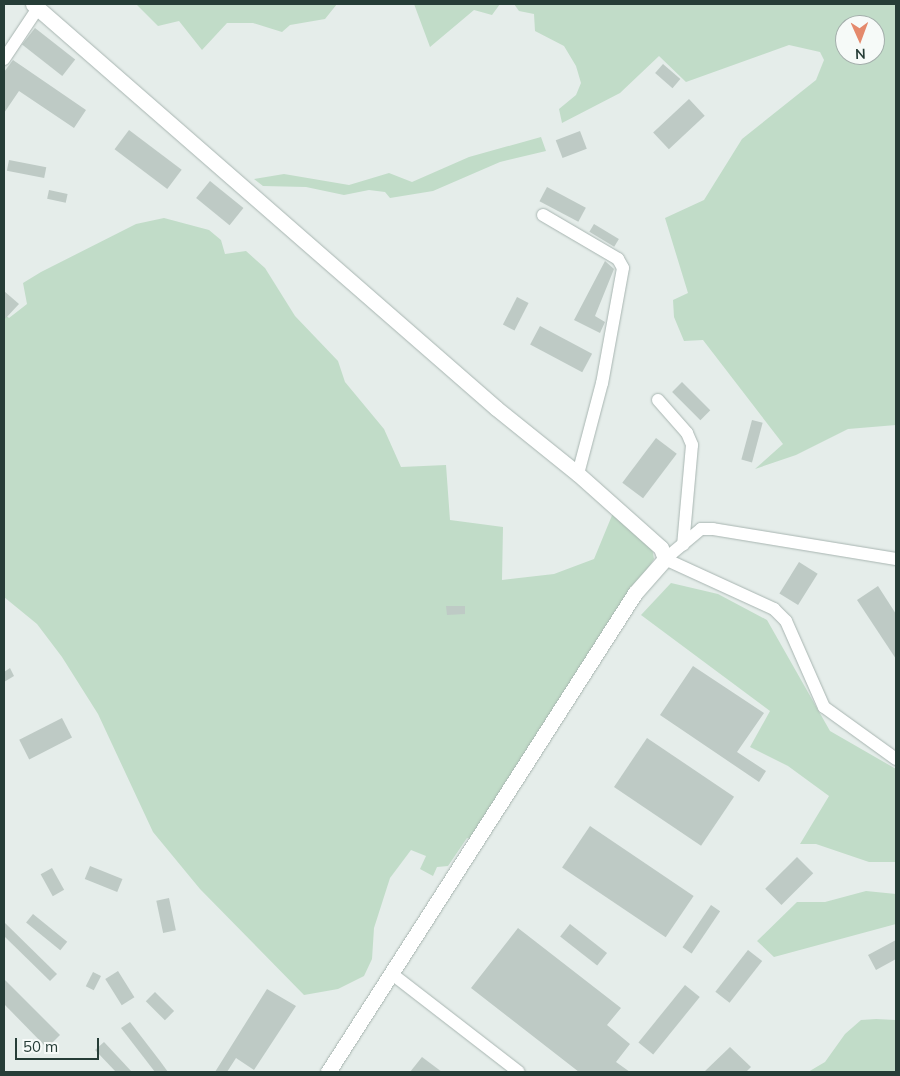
<!DOCTYPE html>
<style>
body{margin:0}
#map{position:relative;width:900px;height:1076px;overflow:hidden;background:#e5edea;font-family:Mulish,sans-serif}
div>[style]{position:absolute}
.green>*{inset:0;background:#c1dcc8}
.building>*{inset:0;background:#becac5;transform-origin:0 0}
.roads{filter:drop-shadow(0 0 1px #a8b5b1) drop-shadow(0 0 1px #a8b5b1)}
.street>*{height:12px;margin:-6px;padding:0 6px;transform-origin:6px;border-radius:6px;background:#fff}
.secondary>*{height:15px;margin:-7.5px;padding:0 7.5px;transform-origin:7.5px;border-radius:7.5px;background:#fff}
span{translate:-50% -50%;white-space:nowrap;text-align:center;line-height:1.15;-webkit-text-stroke:4px #f6faf8;paint-order:stroke}
.frame{position:absolute;inset:0;border:5px solid #263d37;pointer-events:none}
.north{position:absolute;left:835px;top:15px;width:50px;height:50px;box-sizing:border-box;background:#f6faf8;border:1px solid #a3aeab;border-radius:50%;rotate:178deg;font-size:14px;font-weight:700;line-height:20px;text-align:center;color:#263d37}
.north::after{content:'';display:block;margin:auto;width:18px;height:22px;background:#e4896c;clip-path:polygon(50% 0,100% 100%,50% 72%,0 100%)}
.scale{position:absolute;left:15px;top:1038px;width:84px;height:22px;box-sizing:border-box;border:2px solid #263d37;border-top:0;padding-left:6px;font-size:15px;line-height:18px;white-space:nowrap;color:#263d37;-webkit-text-stroke:4px #f6faf8;paint-order:stroke}
</style>
<div id="map">
<div class="green">
<i style="clip-path:polygon(136px 4px,337px 4px,325px 19px,290px 25px,282px 32px,253px 23px,227px 23px,202px 50px,179px 21px,158px 26px)"></i>
<i style="clip-path:polygon(414px 4px,500px 4px,492px 15px,474px 10px,430px 47px)"></i>
<i style="clip-path:polygon(evenodd,514px 4px,896px 4px,896px 425px,848px 429px,796px 455px,755px 469px,783px 444px,703px 340px,684px 341px,674px 317px,673px 300px,688px 293px,665px 218px,704px 200px,742px 139px,816px 80px,824px 60px,820px 52px,789px 45px,686px 82px,659px 56px,620px 93px,562px 123px,559px 109px,576px 95px,581px 83px,576px 66px,564px 46px,535px 31px,534px 14px,519px 11px,514px 4px,845px 25px,875px 25px,875px 55px,845px 55px,845px 25px)"></i>
<i style="clip-path:polygon(541px 137px,546px 151px,500px 162px,433px 191px,390px 198px,385px 192px,369px 190px,344px 195px,306px 187px,263px 186px,254px 179px,284px 174px,349px 185px,389px 173px,412px 182px,469px 157px)"></i>
<i style="clip-path:polygon(164px 218px,209px 230px,221px 240px,225px 254px,246px 251px,265px 268px,295px 316px,338px 361px,345px 382px,384px 429px,401px 467px,446px 465px,450px 520px,503px 527px,502px 580px,554px 574px,594px 559px,613px 513px,652px 548px,654px 559px,474px 839px,467px 838px,448px 866px,437px 867px,433px 876px,420px 869px,426px 856px,411px 850px,390px 878px,374px 928px,372px 959px,364px 976px,338px 989px,304px 995px,200px 889px,153px 832px,98px 714px,62px 657px,37px 624px,4px 597px,4px 314px,9px 318px,27px 304px,23px 283px,41px 272px,136px 224px)"></i>
<i style="clip-path:polygon(671px 583px,718px 594px,767px 620px,830px 731px,896px 769px,896px 862px,869px 862px,816px 844px,800px 844px,829px 796px,788px 766px,750px 747px,770px 711px,641px 615px)"></i>
<i style="clip-path:polygon(866px 891px,896px 894px,896px 924px,774px 957px,757px 941px,797px 902px,825px 902px)"></i>
<i style="clip-path:polygon(876px 1019px,896px 1020px,896px 1072px,808px 1072px,825px 1062px,845px 1034px,861px 1020px)"></i>
</div>
<div class="building">
<i style="left:35px;top:28px;width:51px;height:21px;rotate:38deg"></i>
<i style="clip-path:polygon(13px 60px,86px 110px,74px 128px,19px 91px,4px 113px,4px 72px)"></i>
<i style="left:663px;top:64px;width:23px;height:12px;rotate:41deg"></i>
<i style="left:689px;top:99px;width:23px;height:49px;rotate:47deg"></i>
<i style="left:129px;top:130px;width:66px;height:24px;rotate:37deg"></i>
<i style="left:580px;top:131px;width:19px;height:26px;rotate:69deg"></i>
<i style="left:9px;top:160px;width:38px;height:11px;rotate:11deg"></i>
<i style="left:210px;top:181px;width:43px;height:22px;rotate:39deg"></i>
<i style="left:547px;top:187px;width:44px;height:16px;rotate:28deg"></i>
<i style="left:49px;top:190px;width:19px;height:9px;rotate:12deg"></i>
<i style="left:594px;top:224px;width:29px;height:9px;rotate:31deg"></i>
<i style="clip-path:polygon(605px 261px,614px 269px,595px 316px,605px 322px,600px 333px,574px 320px)"></i>
<i style="clip-path:polygon(4px 291px,19px 304px,4px 320px)"></i>
<i style="left:517px;top:297px;width:13px;height:31px;rotate:27deg"></i>
<i style="left:540px;top:326px;width:59px;height:21px;rotate:28deg"></i>
<i style="left:682px;top:382px;width:40px;height:14px;rotate:45deg"></i>
<i style="left:752px;top:420px;width:11px;height:41px;rotate:15deg"></i>
<i style="left:656px;top:438px;width:26px;height:56px;rotate:37deg"></i>
<i style="left:799px;top:562px;width:22px;height:37px;rotate:32deg"></i>
<i style="clip-path:polygon(878px 586px,896px 614px,896px 659px,857px 600px)"></i>
<i style="clip-path:polygon(446px 606px,465px 606px,465px 614px,447px 615px)"></i>
<i style="clip-path:polygon(693px 666px,764px 713px,737px 752px,766px 771px,759px 782px,660px 715px)"></i>
<i style="clip-path:polygon(10px 668px,14px 676px,4px 682px,4px 672px)"></i>
<i style="left:62px;top:718px;width:22px;height:48px;rotate:63deg"></i>
<i style="left:647px;top:738px;width:105px;height:59px;rotate:34deg"></i>
<i style="left:590px;top:826px;width:125px;height:50px;rotate:34deg"></i>
<i style="left:797px;top:857px;width:23px;height:45px;rotate:45deg"></i>
<i style="left:90px;top:866px;width:35px;height:14px;rotate:22deg"></i>
<i style="left:52px;top:868px;width:25px;height:13px;rotate:61deg"></i>
<i style="left:169px;top:898px;width:33px;height:13px;rotate:78deg"></i>
<i style="left:711px;top:905px;width:11px;height:51px;rotate:34deg"></i>
<i style="left:33px;top:914px;width:44px;height:11px;rotate:39deg"></i>
<i style="clip-path:polygon(4px 922px,57px 974px,50px 981px,4px 936px)"></i>
<i style="left:570px;top:924px;width:47px;height:16px;rotate:38deg"></i>
<i style="clip-path:polygon(518px 928px,621px 1008px,607px 1025px,630px 1044px,616px 1062px,630px 1072px,579px 1072px,471px 988px)"></i>
<i style="clip-path:polygon(896px 940px,896px 959px,876px 970px,868px 955px)"></i>
<i style="left:748px;top:950px;width:18px;height:53px;rotate:38deg"></i>
<i style="left:118px;top:971px;width:31px;height:15px;rotate:58deg"></i>
<i style="left:93px;top:972px;width:9px;height:16px;rotate:27deg"></i>
<i style="clip-path:polygon(4px 979px,60px 1035px,47px 1048px,4px 1004px)"></i>
<i style="left:685px;top:985px;width:19px;height:74px;rotate:39deg"></i>
<i style="clip-path:polygon(267px 989px,296px 1006px,254px 1070px,236px 1058px,227px 1072px,215px 1072px)"></i>
<i style="left:155px;top:992px;width:27px;height:13px;rotate:45deg"></i>
<i style="clip-path:polygon(130px 1022px,160px 1061px,168px 1072px,155px 1072px,121px 1028px)"></i>
<i style="clip-path:polygon(104px 1042px,132px 1072px,116px 1072px,95px 1050px)"></i>
<i style="clip-path:polygon(730px 1047px,751px 1067px,746px 1072px,704px 1072px)"></i>
<i style="clip-path:polygon(422px 1057px,442px 1072px,410px 1072px)"></i>
</div>
<div class="roads">
<div class="street">
<i style="left:4px;top:59px;width:61px;rotate:-56.3deg"></i>
<i style="left:543px;top:215px;width:87px;rotate:30.4deg"></i>
<i style="left:618px;top:259px;width:10px;rotate:61deg"></i>
<i style="left:623px;top:268px;width:117px;rotate:100.3deg"></i>
<i style="left:602px;top:383px;width:94px;rotate:104.8deg"></i>
<i style="left:658px;top:400px;width:44px;rotate:48.7deg"></i>
<i style="left:687px;top:433px;width:13px;rotate:67deg"></i>
<i style="left:692px;top:445px;width:100px;rotate:95.1deg"></i>
<i style="left:896px;top:559px;width:185px;rotate:-170.7deg"></i>
<i style="left:713px;top:529px;width:12px;rotate:180deg"></i>
<i style="left:701px;top:529px;width:47px;rotate:140.2deg"></i>
<i style="left:665px;top:559px;width:120px;rotate:24.6deg"></i>
<i style="left:774px;top:609px;width:17px;rotate:45deg"></i>
<i style="left:786px;top:621px;width:94px;rotate:66.2deg"></i>
<i style="left:824px;top:707px;width:89px;rotate:35.8deg"></i>
<i style="left:392px;top:974px;width:160px;rotate:37.7deg"></i>
</div>
<div class="secondary">
<i style="left:33px;top:4px;width:614px;rotate:41.11deg"></i>
<i style="left:496px;top:408px;width:105px;rotate:38.8deg"></i>
<i style="left:578px;top:474px;width:111px;rotate:41.7deg"></i>
<i style="left:661px;top:548px;width:12px;rotate:70deg"></i>
<i style="left:665px;top:559px;width:45px;rotate:131.4deg"></i>
<i style="left:635px;top:593px;width:569px;rotate:122.66deg"></i>
</div>
</div>
<div class="frame"></div>
<div class="north">N</div>
<div class="scale">50 m</div>
</div>
